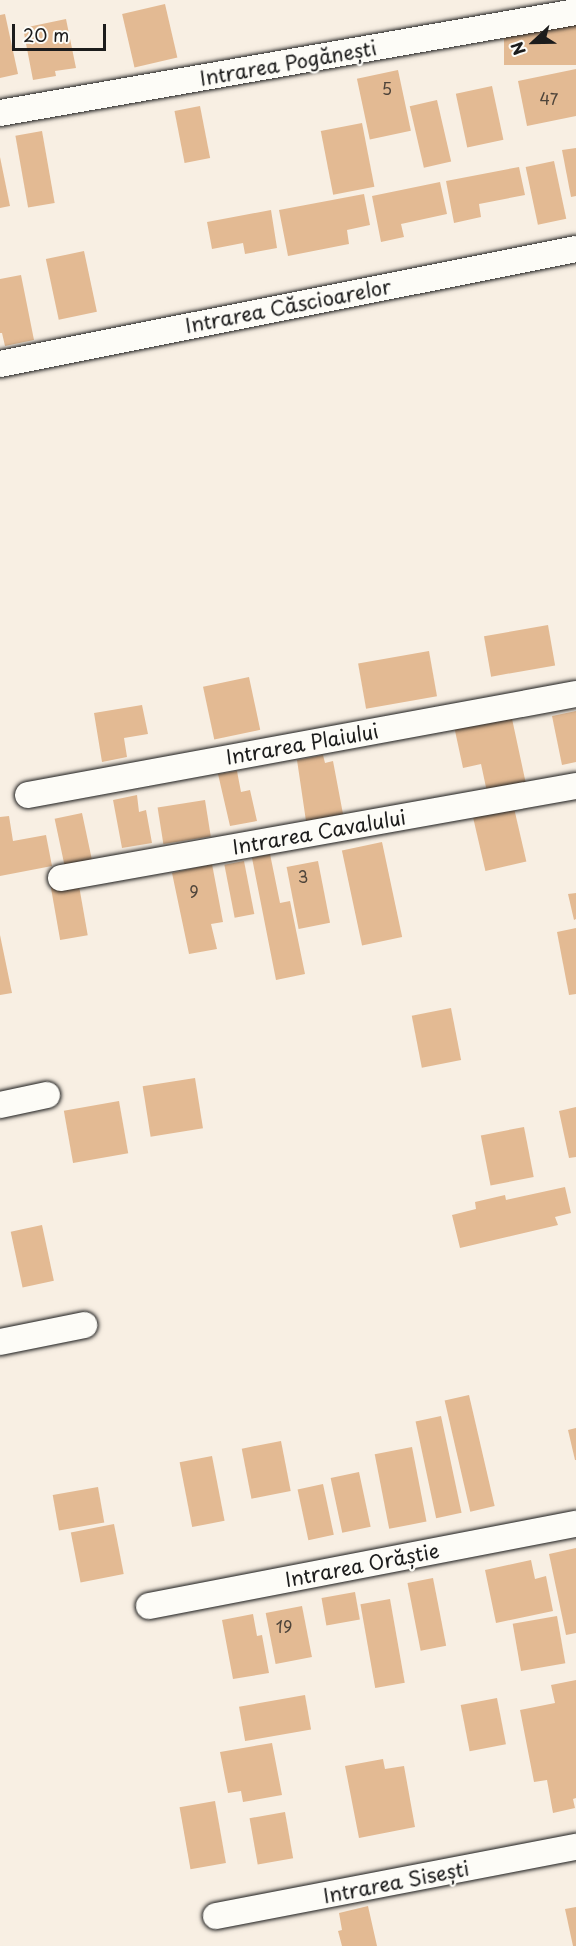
<!DOCTYPE html>
<meta charset="utf-8">
<style>
body{margin:0}
#map{position:relative;width:576px;height:1946px;overflow:hidden;background:#f8efe3;font-family:"Playpen Sans",sans-serif}
div>[style]{position:absolute}
.building>*{inset:0;background:#e3ba93;transform-origin:0 0}
.roads{filter:drop-shadow(0 0 2px #1c1c1c) drop-shadow(0 0 2px #1c1c1c)}
.street>*{height:26px;margin:-13px;padding:0 13px;transform-origin:13px;border-radius:13px;background:#fdfcf7}
span{translate:-50% -50%;white-space:nowrap;text-align:center;line-height:1.15;-webkit-text-stroke:4.5px #fdfcf7;paint-order:stroke}
.number-label{font-size:16px;color:#4e443a}
.number-label span{-webkit-text-stroke-width:0}
.street-label{font-size:20px;color:#1c1c1c}
.north{position:absolute;left:504px;top:12px;width:60px;height:60px;-webkit-text-stroke:4px #fdfcf7;paint-order:stroke;rotate:248deg;font-size:16px;font-weight:700;line-height:24px;text-align:center;color:#1c1c1c}
.north::after{content:'';display:block;margin:auto;width:21px;height:27px;background:#1c1c1c;clip-path:polygon(50% 0,100% 100%,50% 72%,0 100%)}
.scale{position:absolute;left:12px;top:24px;width:94px;height:27px;box-sizing:border-box;border:3px solid #1c1c1c;border-top:0;padding-left:8px;font-size:18px;line-height:21px;white-space:nowrap;color:#1c1c1c;-webkit-text-stroke:4px #fdfcf7;paint-order:stroke}
</style>
<div id="map">
<div class="building">
<i style="left:165px;top:4px;width:55px;height:44px;rotate:77deg"></i>
<i style="clip-path:polygon(5px 14px,18px 74px,0 78px,0 15px)"></i>
<i style="clip-path:polygon(66px 19px,76px 68px,55px 71px,56px 76px,33px 80px,23px 28px)"></i>
<i style="left:576px;top:20px;width:45px;height:72px;rotate:90deg"></i>
<i style="clip-path:polygon(576px 69px,576px 116px,527px 126px,518px 81px)"></i>
<i style="left:398px;top:70px;width:62px;height:42px;rotate:78deg"></i>
<i style="left:492px;top:86px;width:55px;height:37px;rotate:78deg"></i>
<i style="left:437px;top:100px;width:63px;height:28px;rotate:77deg"></i>
<i style="left:200px;top:106px;width:53px;height:26px;rotate:79deg"></i>
<i style="left:362px;top:123px;width:65px;height:42px;rotate:79deg"></i>
<i style="left:42px;top:131px;width:73px;height:27px;rotate:80deg"></i>
<i style="clip-path:polygon(576px 148px,576px 196px,571px 197px,562px 150px)"></i>
<i style="clip-path:polygon(0 157px,10px 206px,0 208px)"></i>
<i style="left:554px;top:161px;width:59px;height:29px;rotate:78deg"></i>
<i style="clip-path:polygon(519px 167px,525px 195px,479px 204px,481px 217px,454px 223px,446px 181px)"></i>
<i style="clip-path:polygon(440px 182px,447px 214px,401px 224px,404px 237px,381px 242px,372px 196px)"></i>
<i style="clip-path:polygon(364px 194px,370px 225px,347px 230px,349px 244px,288px 256px,279px 210px)"></i>
<i style="clip-path:polygon(271px 210px,277px 248px,245px 254px,243px 243px,212px 249px,207px 222px)"></i>
<i style="left:84px;top:251px;width:62px;height:39px;rotate:78deg"></i>
<i style="clip-path:polygon(21px 275px,34px 340px,5px 346px,2px 333px,0 333px,0 279px)"></i>
<i style="left:548px;top:625px;width:41px;height:65px;rotate:80deg"></i>
<i style="left:429px;top:651px;width:46px;height:72px;rotate:80deg"></i>
<i style="left:249px;top:677px;width:54px;height:47px;rotate:78deg"></i>
<i style="clip-path:polygon(142px 705px,148px 734px,124px 738px,127px 757px,102px 762px,94px 713px)"></i>
<i style="clip-path:polygon(576px 711px,576px 762px,562px 765px,552px 716px)"></i>
<i style="clip-path:polygon(511px 714px,526px 784px,487px 792px,481px 764px,463px 768px,454px 726px)"></i>
<i style="clip-path:polygon(323px 755px,325px 763px,333px 761px,343px 814px,306px 821px,297px 760px)"></i>
<i style="clip-path:polygon(237px 771px,241px 792px,250px 790px,257px 821px,230px 826px,218px 774px)"></i>
<i style="clip-path:polygon(137px 795px,139px 812px,146px 810px,152px 843px,122px 848px,113px 800px)"></i>
<i style="left:205px;top:800px;width:37px;height:48px;rotate:81deg"></i>
<i style="left:514px;top:808px;width:55px;height:42px;rotate:77deg"></i>
<i style="left:82px;top:813px;width:49px;height:28px;rotate:78deg"></i>
<i style="clip-path:polygon(9px 816px,13px 841px,46px 835px,52px 866px,0 876px,0 817px)"></i>
<i style="left:382px;top:842px;width:97px;height:41px;rotate:78deg"></i>
<i style="clip-path:polygon(270px 854px,280px 903px,290px 901px,305px 974px,276px 980px,252px 858px)"></i>
<i style="left:244px;top:861px;width:54px;height:20px;rotate:79deg"></i>
<i style="left:318px;top:861px;width:63px;height:32px;rotate:79deg"></i>
<i style="clip-path:polygon(212px 864px,223px 922px,211px 924px,217px 949px,189px 954px,172px 873px)"></i>
<i style="left:78px;top:880px;width:56px;height:28px;rotate:80deg"></i>
<i style="clip-path:polygon(576px 893px,576px 919px,574px 920px,568px 894px)"></i>
<i style="clip-path:polygon(576px 928px,576px 994px,569px 995px,557px 932px)"></i>
<i style="clip-path:polygon(0 935px,12px 993px,0 995px)"></i>
<i style="left:451px;top:1008px;width:53px;height:40px;rotate:79deg"></i>
<i style="left:195px;top:1078px;width:51px;height:53px;rotate:81deg"></i>
<i style="left:119px;top:1101px;width:53px;height:56px;rotate:80deg"></i>
<i style="clip-path:polygon(576px 1107px,576px 1157px,569px 1158px,559px 1111px)"></i>
<i style="left:524px;top:1127px;width:51px;height:44px;rotate:79deg"></i>
<i style="clip-path:polygon(565px 1187px,571px 1213px,555px 1217px,558px 1225px,460px 1248px,452px 1215px,476px 1209px,475px 1202px,505px 1195px,506px 1200px)"></i>
<i style="left:42px;top:1225px;width:57px;height:32px;rotate:78deg"></i>
<i style="left:469px;top:1395px;width:114px;height:25px;rotate:77deg"></i>
<i style="left:441px;top:1416px;width:99px;height:26px;rotate:78deg"></i>
<i style="clip-path:polygon(576px 1428px,576px 1460px,575px 1460px,568px 1430px)"></i>
<i style="left:281px;top:1441px;width:51px;height:40px;rotate:79deg"></i>
<i style="left:412px;top:1447px;width:76px;height:38px;rotate:79deg"></i>
<i style="left:212px;top:1456px;width:66px;height:33px;rotate:79deg"></i>
<i style="left:359px;top:1472px;width:56px;height:29px;rotate:78deg"></i>
<i style="left:323px;top:1484px;width:52px;height:26px;rotate:78deg"></i>
<i style="left:98px;top:1487px;width:36px;height:46px;rotate:80deg"></i>
<i style="left:114px;top:1524px;width:51px;height:44px;rotate:79deg"></i>
<i style="clip-path:polygon(576px 1548px,576px 1633px,566px 1635px,549px 1554px)"></i>
<i style="clip-path:polygon(531px 1560px,535px 1579px,546px 1576px,553px 1611px,496px 1623px,485px 1570px)"></i>
<i style="left:433px;top:1578px;width:69px;height:26px;rotate:79deg"></i>
<i style="left:355px;top:1592px;width:28px;height:34px;rotate:80deg"></i>
<i style="left:390px;top:1599px;width:85px;height:30px;rotate:80deg"></i>
<i style="left:302px;top:1606px;width:52px;height:37px;rotate:79deg"></i>
<i style="clip-path:polygon(253px 1614px,257px 1636px,262px 1635px,269px 1673px,233px 1679px,222px 1620px)"></i>
<i style="left:557px;top:1616px;width:48px;height:45px;rotate:80deg"></i>
<i style="clip-path:polygon(576px 1680px,576px 1798px,573px 1799px,575px 1808px,553px 1813px,547px 1780px,534px 1782px,520px 1710px,555px 1703px,551px 1685px)"></i>
<i style="left:305px;top:1695px;width:35px;height:67px;rotate:80deg"></i>
<i style="left:497px;top:1698px;width:47px;height:37px;rotate:79deg"></i>
<i style="clip-path:polygon(272px 1743px,282px 1795px,243px 1802px,241px 1791px,228px 1793px,220px 1752px)"></i>
<i style="clip-path:polygon(383px 1759px,385px 1769px,404px 1766px,415px 1827px,359px 1838px,345px 1766px)"></i>
<i style="left:215px;top:1801px;width:63px;height:36px;rotate:80deg"></i>
<i style="left:285px;top:1812px;width:47px;height:36px;rotate:80deg"></i>
<i style="clip-path:polygon(368px 1906px,377px 1946px,342px 1946px,338px 1931px,342px 1930px,339px 1913px)"></i>
<i style="clip-path:polygon(576px 1907px,576px 1946px,573px 1946px,565px 1909px)"></i>
</div>
<div class="roads">
<div class="street">
<i style="left:0;top:113px;width:585px;rotate:-9.95deg"></i>
<i style="left:0;top:364px;width:587px;rotate:-11.29deg"></i>
<i style="left:28px;top:795px;width:557px;rotate:-10.44deg"></i>
<i style="left:61px;top:878px;width:523px;rotate:-10.13deg"></i>
<i style="left:0;top:1105px;width:48px;rotate:-12deg"></i>
<i style="left:0;top:1342px;width:86px;rotate:-11.4deg"></i>
<i style="left:149px;top:1606px;width:435px;rotate:-10.9deg"></i>
<i style="left:216px;top:1916px;width:367px;rotate:-10.9deg"></i>
</div>
</div>
<div class="number-label">
<span style="left:387px;top:88px">5</span>
<span style="left:549px;top:98px">47</span>
<span style="left:303px;top:876px">3</span>
<span style="left:194px;top:891px">9</span>
<span style="left:284px;top:1626px">19</span>
</div>
<div class="street-label">
<span style="left:288px;top:63px;rotate:-10deg">Intrarea Pogănești</span>
<span style="left:288px;top:306px;rotate:-11deg">Intrarea Căscioarelor</span>
<span style="left:302px;top:744px;rotate:-10deg">Intrarea Plaiului</span>
<span style="left:319px;top:832px;rotate:-10deg">Intrarea Cavalului</span>
<span style="left:362px;top:1565px;rotate:-11deg">Intrarea Orăștie</span>
<span style="left:396px;top:1882px;rotate:-11deg">Intrarea Sisești</span>
</div>
<div class="north">N</div>
<div class="scale">20 m</div>
</div>
